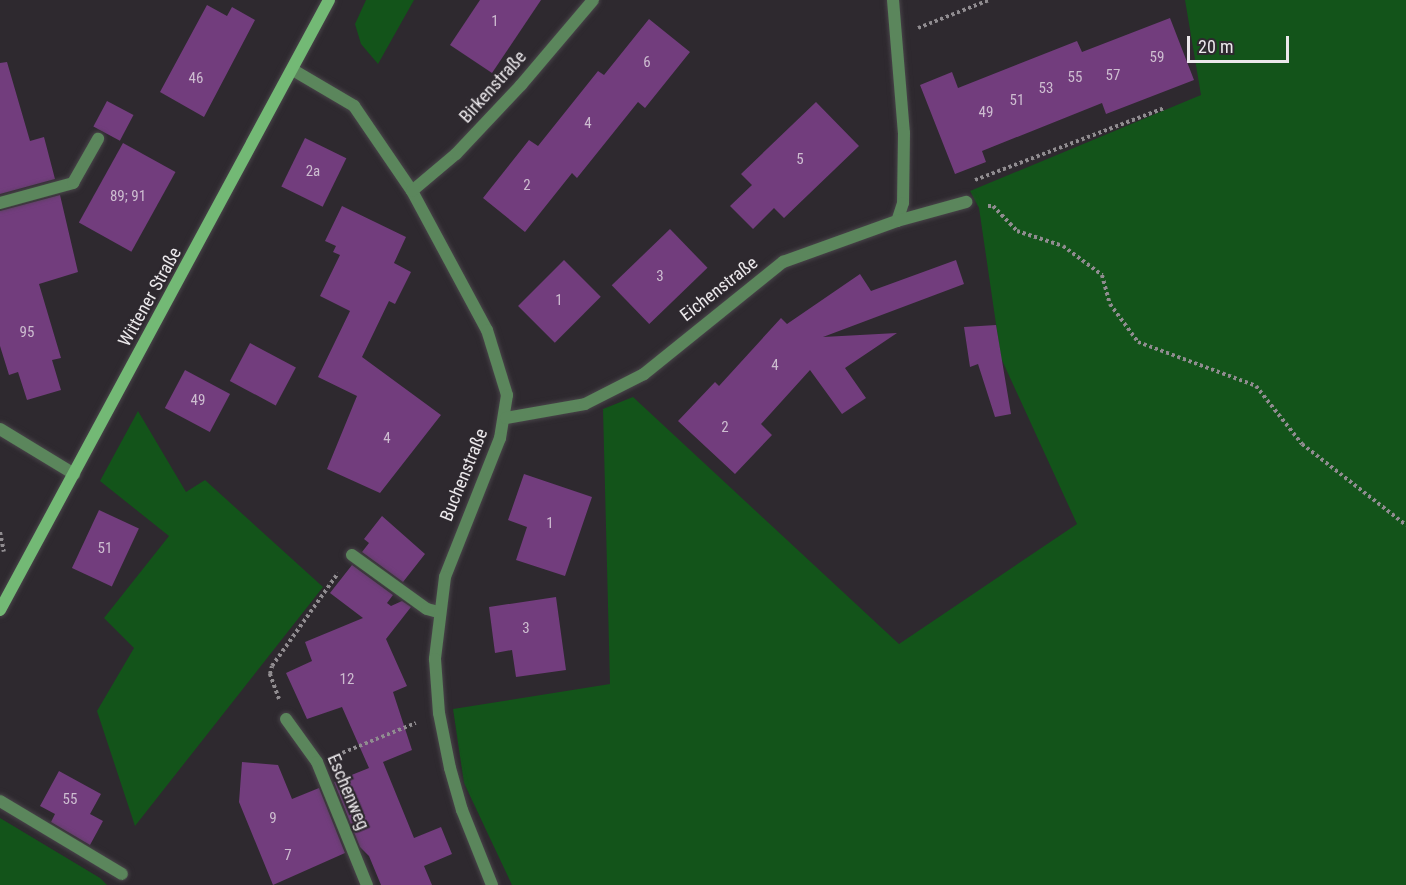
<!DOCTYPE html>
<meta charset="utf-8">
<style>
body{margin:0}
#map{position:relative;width:1406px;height:885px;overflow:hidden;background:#2e292f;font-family:"Roboto Condensed",sans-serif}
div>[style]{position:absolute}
.green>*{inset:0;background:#13541a}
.building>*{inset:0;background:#723d7d;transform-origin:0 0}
.path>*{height:4px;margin-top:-2px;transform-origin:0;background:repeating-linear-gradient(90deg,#908c90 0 3px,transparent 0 6px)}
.roads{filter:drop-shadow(0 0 2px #484449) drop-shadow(0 0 2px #484449)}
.lane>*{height:12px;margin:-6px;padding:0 6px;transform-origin:6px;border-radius:6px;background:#5b865c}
.street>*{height:12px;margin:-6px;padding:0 6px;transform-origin:6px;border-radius:6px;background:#5b865c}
.secondary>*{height:12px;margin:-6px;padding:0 6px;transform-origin:6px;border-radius:6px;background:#73b975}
span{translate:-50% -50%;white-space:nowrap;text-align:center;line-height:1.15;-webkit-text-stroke:4.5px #2e292f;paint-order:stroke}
.number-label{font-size:15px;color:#cdbdd0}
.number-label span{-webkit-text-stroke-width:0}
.street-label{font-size:18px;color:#ebe8eb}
.scale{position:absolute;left:1187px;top:36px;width:102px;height:27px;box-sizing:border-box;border:3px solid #ebe8eb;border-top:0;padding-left:8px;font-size:18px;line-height:21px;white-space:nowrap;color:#ebe8eb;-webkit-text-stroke:4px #2e292f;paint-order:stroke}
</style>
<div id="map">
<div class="green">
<i style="clip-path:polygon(366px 0,414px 0,378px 64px,361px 44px,355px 24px)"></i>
<i style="clip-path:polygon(1185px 0,1406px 0,1406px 885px,512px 885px,464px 783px,453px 709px,610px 684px,603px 409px,633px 397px,899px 644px,1077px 524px,1001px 358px,979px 208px,970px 191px,1201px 95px)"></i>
<i style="clip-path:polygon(138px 411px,186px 492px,205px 480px,323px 587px,135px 826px,97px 711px,134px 648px,104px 618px,169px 536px,100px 481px)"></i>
<i style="clip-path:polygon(0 818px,100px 878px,107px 885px,0 885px)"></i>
</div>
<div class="building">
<i style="clip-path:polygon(480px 0,541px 0,492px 73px,450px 45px)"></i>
<i style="clip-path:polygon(207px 5px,227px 16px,232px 7px,255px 20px,204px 117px,160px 92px)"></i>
<i style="clip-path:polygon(1170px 18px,1194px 80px,1106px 114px,1102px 103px,982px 151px,986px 162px,955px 174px,920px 85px,952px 72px,958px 88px,1077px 41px,1082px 52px)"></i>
<i style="clip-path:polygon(649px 19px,690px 52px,645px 108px,638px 102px,577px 178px,572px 173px,525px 232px,483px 198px,529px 140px,538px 146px,598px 71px,604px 75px)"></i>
<i style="clip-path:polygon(7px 62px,30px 141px,44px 137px,55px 179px,0 194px,0 63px)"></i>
<i style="left:107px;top:101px;width:30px;height:29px;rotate:28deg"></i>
<i style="clip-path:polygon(816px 102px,859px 146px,784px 218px,774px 208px,753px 229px,730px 206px,752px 185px,741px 174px)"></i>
<i style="left:305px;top:138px;width:46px;height:54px;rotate:26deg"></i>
<i style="left:123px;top:143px;width:60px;height:91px;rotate:29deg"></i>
<i style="clip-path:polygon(60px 195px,78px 272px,39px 284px,61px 358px,52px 360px,61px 390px,27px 400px,18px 372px,9px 375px,0 346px,0 211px)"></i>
<i style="clip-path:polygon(342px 206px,406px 237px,394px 263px,411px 272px,395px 304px,389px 301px,362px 357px,441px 415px,380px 493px,327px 469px,357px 396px,318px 377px,350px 311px,320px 296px,340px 255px,333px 252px,336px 246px,325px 241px)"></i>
<i style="left:670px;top:229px;width:54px;height:81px;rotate:46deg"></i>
<i style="left:564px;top:260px;width:52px;height:65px;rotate:45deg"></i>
<i style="clip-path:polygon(956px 260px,964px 284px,823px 337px,897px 333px,845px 368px,866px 398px,842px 414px,810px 370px,761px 424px,772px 435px,735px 474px,678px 421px,715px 382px,719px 386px,781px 318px,787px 324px,860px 274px,871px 291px)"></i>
<i style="clip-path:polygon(996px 325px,1011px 414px,995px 417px,978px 364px,970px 367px,964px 327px)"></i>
<i style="left:250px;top:343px;width:52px;height:43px;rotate:28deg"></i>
<i style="left:185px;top:370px;width:51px;height:43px;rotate:28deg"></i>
<i style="clip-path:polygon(524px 474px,592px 497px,565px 576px,516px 560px,527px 527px,508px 520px)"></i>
<i style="left:99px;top:510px;width:44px;height:64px;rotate:25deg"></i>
<i style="clip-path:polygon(382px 516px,425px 554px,403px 582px,362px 552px,369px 543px,364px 539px)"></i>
<i style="clip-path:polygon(352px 565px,393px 595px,387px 603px,391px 606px,402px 601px,411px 607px,386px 639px,407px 686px,393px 692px,412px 750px,383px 762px,414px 838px,441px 827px,452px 854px,424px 866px,432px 885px,381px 885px,369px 856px,360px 847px,334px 782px,369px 768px,342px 707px,307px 719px,286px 673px,312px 661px,305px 642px,363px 618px,330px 593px)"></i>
<i style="clip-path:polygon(556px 597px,566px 670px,516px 677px,512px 650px,495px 653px,489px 607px)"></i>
<i style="clip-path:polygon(242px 762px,278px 765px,292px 799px,319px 788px,345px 853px,273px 885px,239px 802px)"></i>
<i style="clip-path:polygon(59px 771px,101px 794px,90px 814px,103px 821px,90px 845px,51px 822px,55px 814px,40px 806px)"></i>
</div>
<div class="path">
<i style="left:918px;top:28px;width:76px;rotate:-21.5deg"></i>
<i style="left:975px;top:180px;width:203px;rotate:-20.8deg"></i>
<i style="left:988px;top:206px;width:5px"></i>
<i style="left:993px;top:206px;width:35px;rotate:46deg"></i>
<i style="left:1017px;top:231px;width:48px;rotate:18.1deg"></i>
<i style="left:1063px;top:246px;width:49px;rotate:36.6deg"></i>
<i style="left:1102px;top:275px;width:30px;rotate:75deg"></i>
<i style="left:1110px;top:304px;width:47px;rotate:53.6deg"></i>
<i style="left:1138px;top:342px;width:126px;rotate:20.4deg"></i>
<i style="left:1256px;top:386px;width:74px;rotate:51.6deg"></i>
<i style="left:1302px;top:444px;width:132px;rotate:37.9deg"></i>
<i style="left:0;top:532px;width:20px;rotate:79deg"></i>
<i style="left:279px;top:699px;width:27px;rotate:-110deg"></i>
<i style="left:270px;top:674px;width:8px;rotate:-76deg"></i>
<i style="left:272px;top:666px;width:114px;rotate:-54.6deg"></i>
<i style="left:337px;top:755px;width:85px;rotate:-22.1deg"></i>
</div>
<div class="roads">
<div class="lane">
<i style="left:0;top:203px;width:76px;rotate:-15.3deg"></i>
<i style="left:73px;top:183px;width:51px;rotate:-60.4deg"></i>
<i style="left:352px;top:555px;width:92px;rotate:35.8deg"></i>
<i style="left:427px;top:609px;width:11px;rotate:15deg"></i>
<i style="left:0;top:801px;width:142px;rotate:30.9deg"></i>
</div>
<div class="street">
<i style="left:893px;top:0;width:133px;rotate:85.3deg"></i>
<i style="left:904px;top:133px;width:70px;rotate:90.8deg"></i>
<i style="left:903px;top:203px;width:19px;rotate:108deg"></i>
<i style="left:293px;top:70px;width:71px;rotate:30.5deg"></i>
<i style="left:354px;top:106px;width:103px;rotate:55.7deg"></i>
<i style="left:412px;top:191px;width:158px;rotate:61.7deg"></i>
<i style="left:487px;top:330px;width:68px;rotate:72.9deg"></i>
<i style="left:507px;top:395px;width:44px;rotate:99.2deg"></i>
<i style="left:500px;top:438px;width:149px;rotate:111.6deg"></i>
<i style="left:445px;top:577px;width:83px;rotate:97deg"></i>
<i style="left:435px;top:659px;width:54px;rotate:85.8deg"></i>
<i style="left:439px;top:713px;width:56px;rotate:78.7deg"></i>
<i style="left:450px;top:768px;width:44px;rotate:74.1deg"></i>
<i style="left:462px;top:810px;width:81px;rotate:68.2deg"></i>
<i style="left:412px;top:191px;width:57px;rotate:-40.1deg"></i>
<i style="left:456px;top:154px;width:95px;rotate:-46.7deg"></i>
<i style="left:521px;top:85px;width:111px;rotate:-49.7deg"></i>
<i style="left:506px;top:418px;width:80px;rotate:-10deg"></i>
<i style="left:585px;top:404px;width:66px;rotate:-27deg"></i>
<i style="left:644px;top:374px;width:179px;rotate:-38.9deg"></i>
<i style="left:783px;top:262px;width:121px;rotate:-19.8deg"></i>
<i style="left:897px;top:221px;width:72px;rotate:-15.4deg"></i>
<i style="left:0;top:429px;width:87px;rotate:31.3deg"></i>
<i style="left:286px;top:719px;width:53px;rotate:54.2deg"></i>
<i style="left:317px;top:762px;width:133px;rotate:67.9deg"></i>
</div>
<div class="secondary">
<i style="left:0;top:610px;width:693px;rotate:-61.66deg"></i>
</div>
</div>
<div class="number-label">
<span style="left:495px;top:22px">1</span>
<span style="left:1157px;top:58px">59</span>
<span style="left:647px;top:63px">6</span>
<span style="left:1113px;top:76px">57</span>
<span style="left:1075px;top:78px">55</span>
<span style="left:196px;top:79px">46</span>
<span style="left:1046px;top:89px">53</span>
<span style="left:1017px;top:101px">51</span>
<span style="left:986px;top:113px">49</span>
<span style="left:588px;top:124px">4</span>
<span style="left:800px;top:160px">5</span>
<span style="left:313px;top:172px">2a</span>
<span style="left:527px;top:186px">2</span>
<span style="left:128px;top:197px">89; 91</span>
<span style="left:660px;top:277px">3</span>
<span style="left:559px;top:301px">1</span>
<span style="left:27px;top:333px">95</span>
<span style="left:775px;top:366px">4</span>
<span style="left:198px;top:401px">49</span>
<span style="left:725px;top:428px">2</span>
<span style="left:387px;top:439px">4</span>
<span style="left:550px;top:524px">1</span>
<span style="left:105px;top:549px">51</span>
<span style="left:526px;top:629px">3</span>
<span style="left:347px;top:680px">12</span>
<span style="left:70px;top:800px">55</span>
<span style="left:273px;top:819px">9</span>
<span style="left:288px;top:856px">7</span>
</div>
<div class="street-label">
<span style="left:493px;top:87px;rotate:-48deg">Birkenstraße</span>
<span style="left:719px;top:289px;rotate:-38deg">Eichenstraße</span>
<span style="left:150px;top:297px;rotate:-61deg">Wittener Straße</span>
<span style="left:464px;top:475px;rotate:-68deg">Buchenstraße</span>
<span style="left:348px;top:792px;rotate:67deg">Eschenweg</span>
</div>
<div class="scale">20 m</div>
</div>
